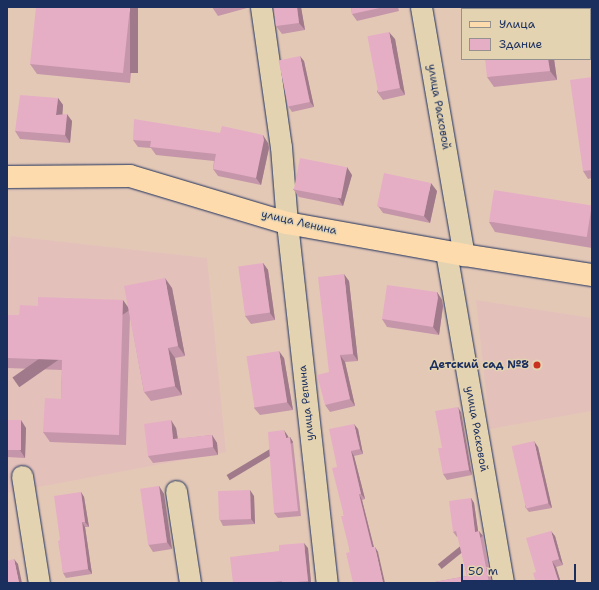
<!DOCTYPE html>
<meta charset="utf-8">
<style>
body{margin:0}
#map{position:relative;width:599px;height:590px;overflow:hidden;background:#e4c8b6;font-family:"Shantell Sans",sans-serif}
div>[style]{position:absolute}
.built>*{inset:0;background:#e4c0ba}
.roads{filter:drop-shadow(0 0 1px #1b2f5e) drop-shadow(0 0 1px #1b2f5e)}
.minor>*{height:21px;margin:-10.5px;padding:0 10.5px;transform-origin:10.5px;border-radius:10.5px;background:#e4d3b0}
.major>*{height:22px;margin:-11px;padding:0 11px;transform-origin:11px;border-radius:11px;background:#fedbac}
.wall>*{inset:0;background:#c596a9;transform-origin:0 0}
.shaded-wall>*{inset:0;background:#a07a8a;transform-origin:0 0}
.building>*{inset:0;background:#e5aec5;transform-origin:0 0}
.dots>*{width:11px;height:11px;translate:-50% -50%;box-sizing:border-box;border:2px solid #e4d3b0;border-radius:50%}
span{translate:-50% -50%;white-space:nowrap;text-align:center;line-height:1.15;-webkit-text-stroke:3px #e4d3b0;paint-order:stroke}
.street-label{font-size:11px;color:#1b2f5e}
.poi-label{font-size:11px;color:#1b2f5e;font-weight:700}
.right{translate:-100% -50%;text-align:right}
.frame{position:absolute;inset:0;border:8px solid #1b2f5e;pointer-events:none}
.legend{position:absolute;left:461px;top:8px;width:130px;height:52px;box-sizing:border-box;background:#e4d3b0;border:1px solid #94918f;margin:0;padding:5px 7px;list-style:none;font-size:12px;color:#1b2f5e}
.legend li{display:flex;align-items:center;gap:8px;height:20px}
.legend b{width:20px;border:1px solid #94918f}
.scale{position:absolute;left:461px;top:564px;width:115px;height:18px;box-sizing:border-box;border:2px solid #1b2f5e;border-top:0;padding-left:5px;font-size:12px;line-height:14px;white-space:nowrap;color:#1b2f5e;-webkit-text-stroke:3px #e4d3b0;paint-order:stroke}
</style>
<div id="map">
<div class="built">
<i style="clip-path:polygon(11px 236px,207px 258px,226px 452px,7px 493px,7px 258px)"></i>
<i style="clip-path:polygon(476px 300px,592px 318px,592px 411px,490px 429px)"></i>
</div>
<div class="roads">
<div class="minor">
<i style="left:261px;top:7px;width:141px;rotate:81.9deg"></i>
<i style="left:281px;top:147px;width:76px;rotate:85.5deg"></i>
<i style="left:287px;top:223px;width:362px;rotate:83.7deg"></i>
<i style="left:421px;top:7px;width:252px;rotate:80.2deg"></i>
<i style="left:446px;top:252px;width:336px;rotate:80.2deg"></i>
<i style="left:22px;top:476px;width:108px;rotate:81deg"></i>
<i style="left:176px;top:491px;width:93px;rotate:81.3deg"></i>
</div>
<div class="major">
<i style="left:7px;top:177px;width:123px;rotate:-0.5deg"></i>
<i style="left:130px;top:176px;width:164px;rotate:16.7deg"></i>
<i style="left:287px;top:223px;width:180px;rotate:10.2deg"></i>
<i style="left:464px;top:255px;width:130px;rotate:8.9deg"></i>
</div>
</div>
<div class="wall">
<i style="clip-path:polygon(138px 7px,130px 83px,37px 74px,30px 64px)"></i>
<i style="clip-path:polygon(212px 7px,247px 7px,247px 8px,218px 16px)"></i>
<i style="clip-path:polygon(274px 7px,301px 7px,305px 30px,282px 34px,276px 26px)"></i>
<i style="clip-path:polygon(351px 7px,398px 7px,399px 11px,357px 21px,352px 14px)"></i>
<i style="left:592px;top:7px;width:45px;height:3px;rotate:90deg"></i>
<i style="clip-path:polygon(395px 39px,405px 95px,383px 100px,377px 92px)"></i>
<i style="clip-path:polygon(554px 59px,557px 80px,494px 87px,487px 77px)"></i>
<i style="clip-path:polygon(304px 61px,314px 107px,292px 112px,288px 106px)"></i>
<i style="clip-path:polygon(592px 77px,592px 178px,588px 179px,583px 171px)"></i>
<i style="clip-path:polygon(58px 98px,63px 105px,62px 114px,72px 121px,70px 143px,20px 139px,15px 131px)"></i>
<i style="clip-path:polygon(133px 140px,268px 143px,269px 148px,261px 185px,218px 176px,213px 169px,214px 161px,156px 155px,151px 148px,138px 147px)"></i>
<i style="clip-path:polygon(352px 175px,343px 206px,299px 197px,293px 189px)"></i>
<i style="clip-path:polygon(437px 191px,430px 223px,383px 213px,378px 206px)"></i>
<i style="clip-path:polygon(592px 206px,592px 248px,495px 232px,489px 222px)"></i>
<i style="clip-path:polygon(263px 263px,268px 270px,275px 320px,251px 324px,245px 316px)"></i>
<i style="clip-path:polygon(349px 281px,358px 361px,345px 362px,355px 406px,330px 412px,325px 405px,329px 372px)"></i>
<i style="clip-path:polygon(172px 288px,185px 356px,175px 358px,182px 395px,151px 401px,144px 392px,130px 315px,126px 445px,50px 442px,43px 432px,61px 399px,62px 370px,7px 368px,7px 315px,19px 315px,38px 306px,128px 307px)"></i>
<i style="clip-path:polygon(437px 292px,442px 300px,443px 306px,439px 335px,387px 327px,382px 319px)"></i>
<i style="clip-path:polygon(284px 358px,293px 410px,260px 415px,254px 408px)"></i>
<i style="clip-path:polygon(461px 412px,472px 475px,447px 480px,443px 474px,442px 448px)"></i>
<i style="clip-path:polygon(7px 420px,26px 428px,25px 458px,7px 457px)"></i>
<i style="clip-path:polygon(176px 428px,178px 439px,212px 435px,217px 443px,218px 455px,153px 463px,148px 456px)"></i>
<i style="clip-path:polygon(358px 429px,363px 454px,354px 456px,365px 499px,362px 500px,374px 547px,375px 547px,378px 552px,350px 552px,344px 516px,337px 467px)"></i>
<i style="clip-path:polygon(288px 436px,288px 437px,290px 437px,293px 442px,301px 516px,278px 518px,274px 513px)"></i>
<i style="clip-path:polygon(538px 447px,552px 508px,529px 512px,525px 507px)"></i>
<i style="clip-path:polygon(159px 486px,164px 494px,172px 549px,153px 552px,148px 544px)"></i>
<i style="clip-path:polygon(81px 492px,84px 497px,89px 527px,85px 527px,92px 574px,66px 578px,63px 573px,60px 540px)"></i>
<i style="clip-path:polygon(254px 496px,255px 524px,223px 526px,220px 520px)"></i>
<i style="clip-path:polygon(471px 498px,474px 503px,478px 532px,483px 536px,492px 583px,429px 583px,467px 576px,458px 536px,457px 537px,453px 532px)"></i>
<i style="clip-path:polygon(555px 536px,563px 565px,556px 567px,561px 583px,536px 583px)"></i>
<i style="clip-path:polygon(308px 548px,311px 583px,233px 583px)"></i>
</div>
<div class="shaded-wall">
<i style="left:130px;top:7px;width:8px;height:66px"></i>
<i style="clip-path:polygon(297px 7px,301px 7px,305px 30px,299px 23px)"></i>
<i style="clip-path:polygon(389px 32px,395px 39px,405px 95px,400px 88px)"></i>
<i style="clip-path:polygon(300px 56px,304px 61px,314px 107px,310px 102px)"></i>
<i style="clip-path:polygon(548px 59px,554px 59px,557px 80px,550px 71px)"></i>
<i style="clip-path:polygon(58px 98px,63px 105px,62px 122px,56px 115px)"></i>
<i style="clip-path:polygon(67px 114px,72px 121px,70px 143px,65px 135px)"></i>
<i style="clip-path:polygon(263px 135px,268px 143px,269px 148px,261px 185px,256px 178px)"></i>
<i style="clip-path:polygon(347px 167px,352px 175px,343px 206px,338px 198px)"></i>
<i style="clip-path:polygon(431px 183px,437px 191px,430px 223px,424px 216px)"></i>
<i style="clip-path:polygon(263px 263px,268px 270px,275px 320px,270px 313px)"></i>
<i style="clip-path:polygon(344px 274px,349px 281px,358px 361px,353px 354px)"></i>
<i style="clip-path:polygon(165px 278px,172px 288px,185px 356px,178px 346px)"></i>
<i style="clip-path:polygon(437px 292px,442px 300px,443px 306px,439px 335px,433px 327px)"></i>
<i style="left:123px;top:300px;width:12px;height:135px;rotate:55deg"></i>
<i style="clip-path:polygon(168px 348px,175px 358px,182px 395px,175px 386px)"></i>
<i style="clip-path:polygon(279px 351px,284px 358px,293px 410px,287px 402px)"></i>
<i style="clip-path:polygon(340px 355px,345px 362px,355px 406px,350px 399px)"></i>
<i style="clip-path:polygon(458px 407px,461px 412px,472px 475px,469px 470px)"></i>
<i style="clip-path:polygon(21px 420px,26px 428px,25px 458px,20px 450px)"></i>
<i style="clip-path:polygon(171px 420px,176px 428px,179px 447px,173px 439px)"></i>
<i style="clip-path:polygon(354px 424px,358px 429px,363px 454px,360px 449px)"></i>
<i style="clip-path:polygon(284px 430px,288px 436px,290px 443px,286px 438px)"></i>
<i style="clip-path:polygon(212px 435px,217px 443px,218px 455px,213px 447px)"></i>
<i style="left:290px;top:437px;width:6px;height:74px;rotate:59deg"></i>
<i style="clip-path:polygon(534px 441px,538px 447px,552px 508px,548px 503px)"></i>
<i style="clip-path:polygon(351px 451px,354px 456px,365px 499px,361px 494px)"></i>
<i style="clip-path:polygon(159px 486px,164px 494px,172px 549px,167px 542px)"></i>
<i style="clip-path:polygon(250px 490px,254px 496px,255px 524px,251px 519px)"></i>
<i style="clip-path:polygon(81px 492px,84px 497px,89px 527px,85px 522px)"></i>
<i style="clip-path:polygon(359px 494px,362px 500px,375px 552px,372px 547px)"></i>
<i style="clip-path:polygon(471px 498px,474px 503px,479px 537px,475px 532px)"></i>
<i style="clip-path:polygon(82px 522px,85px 527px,92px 574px,88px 569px)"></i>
<i style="left:479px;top:531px;width:6px;height:53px;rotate:51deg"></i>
<i style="clip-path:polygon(551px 531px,555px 536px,563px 565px,559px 559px)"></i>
<i style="clip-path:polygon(304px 543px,308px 548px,311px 583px,309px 583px,308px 581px)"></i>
<i style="clip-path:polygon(375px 547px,378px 552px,385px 583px,383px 583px)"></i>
<i style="clip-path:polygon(14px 559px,18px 564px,22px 583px,19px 583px)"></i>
<i style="clip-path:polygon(552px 561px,556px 567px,561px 583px,559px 583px)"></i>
</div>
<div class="building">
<i style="clip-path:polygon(36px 7px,130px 7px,123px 73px,30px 64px)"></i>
<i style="clip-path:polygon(274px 7px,297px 7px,299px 23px,276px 26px)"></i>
<i style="clip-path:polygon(351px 7px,384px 7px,352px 14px)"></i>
<i style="clip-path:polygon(480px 7px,592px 7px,592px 41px,590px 41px,590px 9px,480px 9px)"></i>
<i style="left:389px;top:32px;width:57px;height:22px;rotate:79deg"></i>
<i style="left:300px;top:56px;width:47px;height:22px;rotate:78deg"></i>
<i style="clip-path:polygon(485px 59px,548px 59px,550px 71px,487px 77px)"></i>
<i style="clip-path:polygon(592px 77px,592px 170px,583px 171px,570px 80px)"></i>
<i style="clip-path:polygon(20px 95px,58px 98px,56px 115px,67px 114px,65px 135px,15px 131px)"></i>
<i style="clip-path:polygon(134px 119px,220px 133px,222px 126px,263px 135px,264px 140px,256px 178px,213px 169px,216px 154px,150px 147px,151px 141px,133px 140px)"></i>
<i style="left:300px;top:158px;width:48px;height:32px;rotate:11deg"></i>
<i style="left:384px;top:173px;width:48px;height:34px;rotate:12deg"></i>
<i style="left:494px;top:190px;width:99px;height:32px;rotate:9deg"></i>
<i style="left:263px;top:263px;width:50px;height:25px;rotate:82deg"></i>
<i style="clip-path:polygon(344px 274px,353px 354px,340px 355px,350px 399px,325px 405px,317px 375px,329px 372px,318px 277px)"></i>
<i style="clip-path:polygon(165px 278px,178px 346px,168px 348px,175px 386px,144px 392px,124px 286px)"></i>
<i style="clip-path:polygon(387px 285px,437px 292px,438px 298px,433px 327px,382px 319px)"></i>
<i style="clip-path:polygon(38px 297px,123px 300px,119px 435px,43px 432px,45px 398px,61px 399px,62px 360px,7px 358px,7px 315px,19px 315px,20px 305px,38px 306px)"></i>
<i style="left:279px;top:351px;width:52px;height:33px;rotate:81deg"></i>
<i style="clip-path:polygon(458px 407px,469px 470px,443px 474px,438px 448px,442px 448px,435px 411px)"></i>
<i style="left:7px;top:420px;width:14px;height:30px"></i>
<i style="clip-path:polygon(171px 420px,173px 439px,212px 435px,213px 447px,148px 456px,144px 424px)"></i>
<i style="clip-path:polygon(354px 424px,360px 449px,351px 451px,361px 494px,359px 494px,372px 547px,375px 547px,383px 583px,353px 583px,346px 553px,350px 552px,341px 516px,344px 516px,332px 468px,337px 467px,329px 429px)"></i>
<i style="clip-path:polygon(284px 430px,286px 438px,290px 437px,298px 511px,274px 513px,268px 432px)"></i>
<i style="left:534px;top:441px;width:64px;height:23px;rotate:77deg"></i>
<i style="left:159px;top:486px;width:57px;height:19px;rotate:82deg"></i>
<i style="left:250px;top:490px;width:29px;height:32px;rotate:88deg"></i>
<i style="clip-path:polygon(81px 492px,85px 522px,82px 522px,88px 569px,63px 573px,58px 541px,60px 540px,54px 496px)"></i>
<i style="clip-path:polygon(471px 498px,475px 532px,479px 531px,489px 583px,429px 583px,467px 576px,456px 531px,453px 532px,449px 501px)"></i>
<i style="clip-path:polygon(551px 531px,559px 559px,552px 561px,559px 583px,536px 583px,533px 573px,536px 572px,526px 538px)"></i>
<i style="clip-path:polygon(304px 543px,308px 581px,285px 583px,282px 583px,282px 581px,264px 583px,233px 583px,230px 557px,279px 551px,279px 545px)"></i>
<i style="clip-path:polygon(14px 559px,19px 583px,7px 583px,7px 561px)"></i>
</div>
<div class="dots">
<i style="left:537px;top:365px;background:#c8321e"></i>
</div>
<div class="street-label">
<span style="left:438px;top:107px;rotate:80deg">улица Расковой</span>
<span style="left:299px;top:223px;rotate:13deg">улица Ленина</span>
<span style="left:307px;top:403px;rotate:-96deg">улица Репина</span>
<span style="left:476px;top:429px;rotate:80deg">улица Расковой</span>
</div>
<div class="poi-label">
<span class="right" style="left:529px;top:365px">Детский сад №8</span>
</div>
<div class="frame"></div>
<ul class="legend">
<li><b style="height:5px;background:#fedbac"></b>Улица</li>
<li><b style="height:11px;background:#e5aec5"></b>Здание</li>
</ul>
<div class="scale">50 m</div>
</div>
